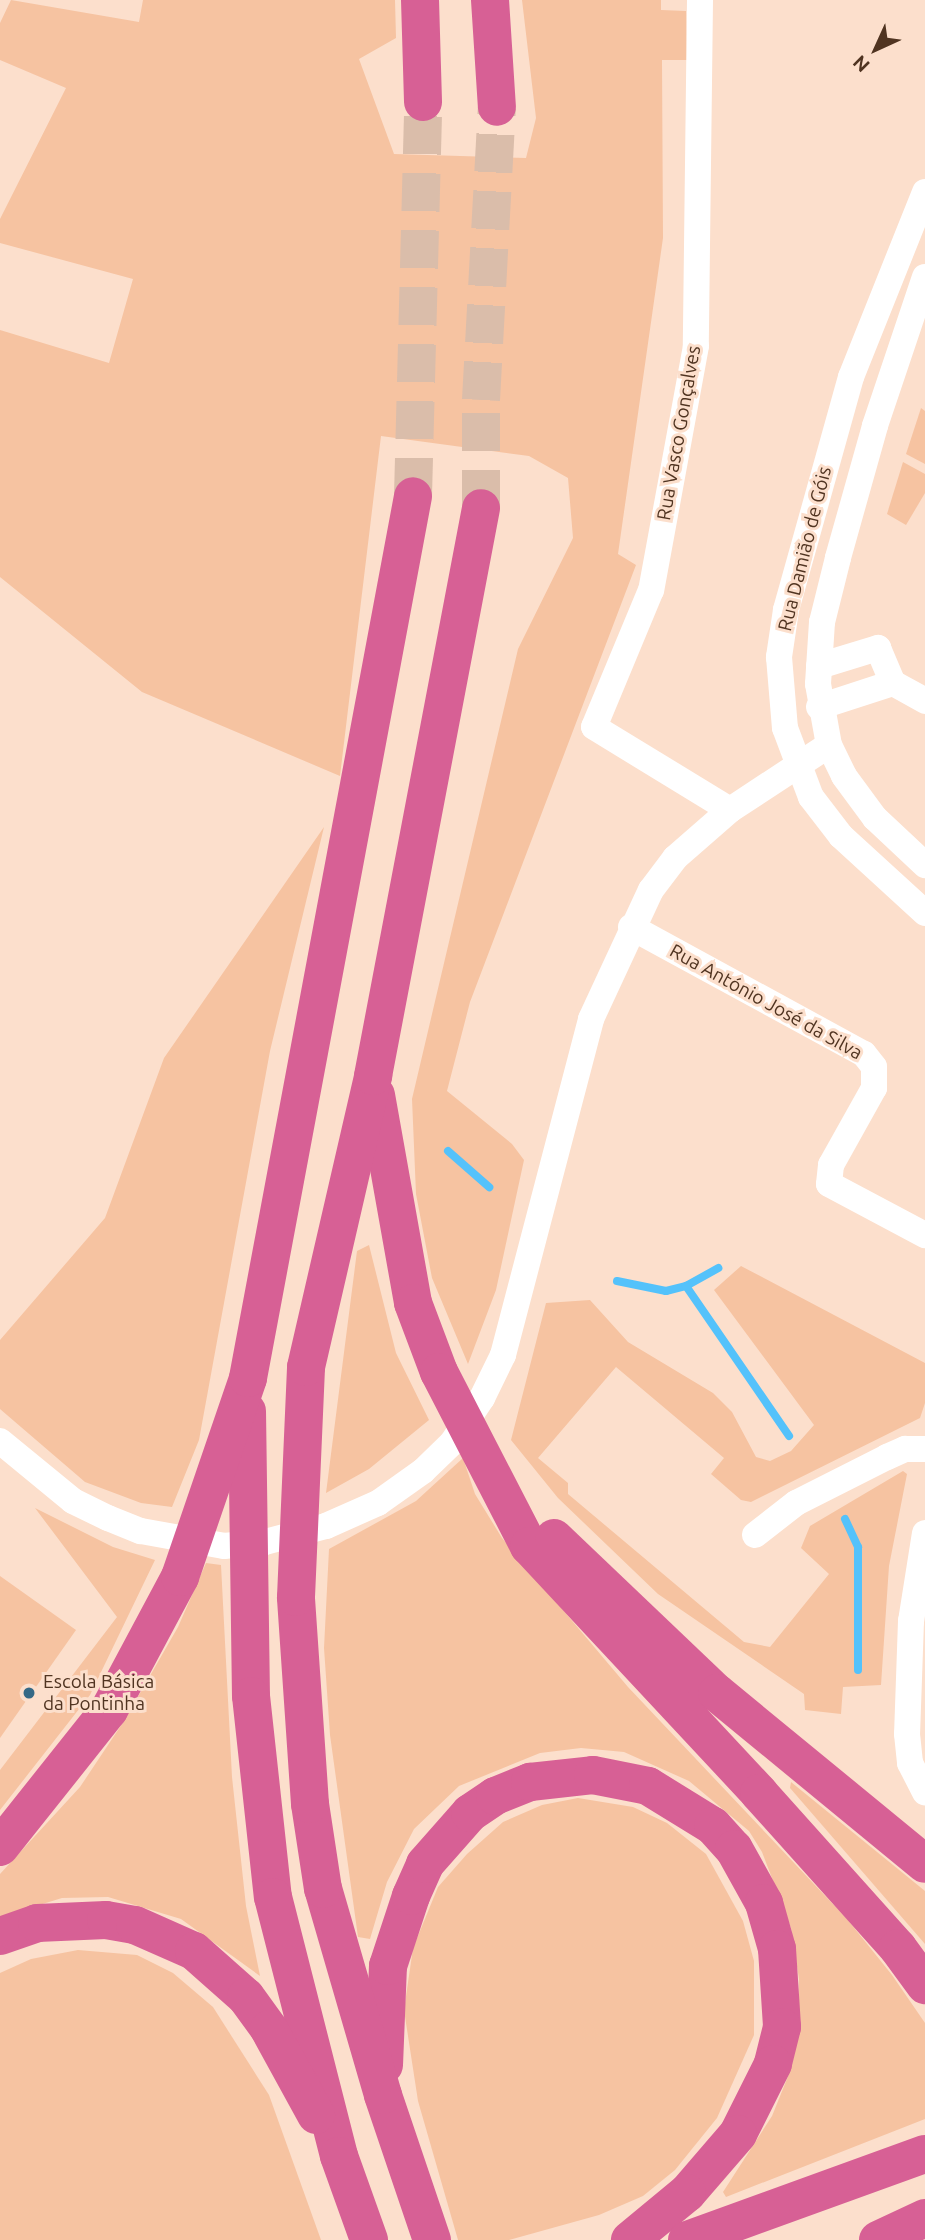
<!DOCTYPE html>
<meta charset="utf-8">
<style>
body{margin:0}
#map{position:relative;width:925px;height:2240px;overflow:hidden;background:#fcdfcc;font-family:Ubuntu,sans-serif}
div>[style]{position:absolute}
.green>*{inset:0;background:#f6c3a1}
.stream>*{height:8px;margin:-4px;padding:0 4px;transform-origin:4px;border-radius:4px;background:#54c2fb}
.highway-tunnel>*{height:38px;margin-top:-19px;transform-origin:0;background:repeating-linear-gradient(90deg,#dabdaa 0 38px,transparent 0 57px)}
.minor>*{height:26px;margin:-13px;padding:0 13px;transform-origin:13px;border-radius:13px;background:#fff}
.highway>*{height:38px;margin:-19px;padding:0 19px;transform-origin:19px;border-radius:19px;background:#d76095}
.dots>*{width:19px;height:19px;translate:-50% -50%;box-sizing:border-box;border:4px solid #fcdfcc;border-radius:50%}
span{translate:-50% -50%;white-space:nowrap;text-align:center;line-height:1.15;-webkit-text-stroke:6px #fcdfcc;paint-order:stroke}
.street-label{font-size:19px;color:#503421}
.poi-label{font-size:19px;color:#503421}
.left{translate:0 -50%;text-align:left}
.north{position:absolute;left:841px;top:14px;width:70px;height:70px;-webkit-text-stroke:5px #fcdfcc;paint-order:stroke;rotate:225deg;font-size:19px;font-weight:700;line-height:28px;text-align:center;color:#503421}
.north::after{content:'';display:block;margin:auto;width:24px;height:32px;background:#503421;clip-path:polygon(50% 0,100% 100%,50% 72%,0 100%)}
</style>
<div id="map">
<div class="green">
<i style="clip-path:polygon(11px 0,139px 22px,143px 0,395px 0,396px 38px,359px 59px,394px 154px,526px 158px,536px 118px,522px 0,661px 0,661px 10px,686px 11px,687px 60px,662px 60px,663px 238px,618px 554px,636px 565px,470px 1002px,447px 1091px,512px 1144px,524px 1160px,496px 1290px,468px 1364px,432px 1278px,416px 1194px,412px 1099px,518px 649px,573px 538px,568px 478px,529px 456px,381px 436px,340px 776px,142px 692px,0 577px,0 330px,109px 363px,133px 279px,0 243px,0 219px,66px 88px,0 60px,0 23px)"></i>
<i style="clip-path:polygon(921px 408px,925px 411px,925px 464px,906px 454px)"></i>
<i style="clip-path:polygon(903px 462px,925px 474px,925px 493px,906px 525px,887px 514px)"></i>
<i style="clip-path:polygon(324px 827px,270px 1051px,199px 1440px,172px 1507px,141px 1503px,85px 1482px,0 1409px,0 1340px,105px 1218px,164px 1058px)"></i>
<i style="clip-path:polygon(369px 1245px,396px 1353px,429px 1420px,369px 1469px,326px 1493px,357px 1251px)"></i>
<i style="clip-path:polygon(741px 1266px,925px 1363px,925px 1403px,920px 1418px,751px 1502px,741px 1500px,711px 1474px,724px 1458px,616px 1367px,538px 1458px,568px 1483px,568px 1494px,744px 1642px,770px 1647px,829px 1574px,801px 1548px,810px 1526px,903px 1471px,907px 1474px,889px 1566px,881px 1685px,843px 1687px,841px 1714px,805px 1710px,804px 1694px,658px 1594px,558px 1498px,511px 1440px,546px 1303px,590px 1300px,628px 1342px,713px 1393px,732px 1412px,756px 1457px,770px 1461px,791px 1451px,814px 1425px,714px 1290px)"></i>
<i style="clip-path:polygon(463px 1458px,475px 1494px,502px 1538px,628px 1687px,847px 1919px,892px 1975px,925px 2023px,925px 2119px,726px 2197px,723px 2192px,772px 2116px,791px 2069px,798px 2027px,799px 1979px,791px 1928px,762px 1852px,749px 1831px,689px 1781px,624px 1752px,581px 1748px,540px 1753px,459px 1786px,414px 1829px,387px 1882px,370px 1939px,358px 1937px,330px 1735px,324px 1648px,329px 1549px,416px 1501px)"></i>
<i style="clip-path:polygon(35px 1508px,113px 1547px,155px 1560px,90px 1695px,0 1810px,0 1770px,117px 1617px)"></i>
<i style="clip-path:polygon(206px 1563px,221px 1565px,232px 1777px,246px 1906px,260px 1976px,181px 1919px,108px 1897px,62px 1898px,0 1917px,0 1874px,80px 1787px,124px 1721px,178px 1627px)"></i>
<i style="clip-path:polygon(0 1576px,76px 1630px,0 1738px)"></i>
<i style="clip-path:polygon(791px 1782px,925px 1891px,925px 1944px,790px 1788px)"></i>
<i style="clip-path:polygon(578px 1798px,633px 1807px,667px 1823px,706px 1854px,743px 1921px,754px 1961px,754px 2035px,717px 2118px,675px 2170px,643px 2196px,599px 2215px,509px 2240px,458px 2240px,418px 2101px,404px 2010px,413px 1948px,438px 1887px,467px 1854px,503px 1822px,542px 1805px)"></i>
<i style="clip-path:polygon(78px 1950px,137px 1955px,173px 1973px,213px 2007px,269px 2095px,321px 2240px,0 2240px,0 1973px,31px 1959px)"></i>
</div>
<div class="stream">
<i style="left:448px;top:1151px;width:55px;rotate:41.3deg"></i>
<i style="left:617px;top:1281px;width:50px;rotate:11.5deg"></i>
<i style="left:666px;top:1291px;width:21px;rotate:-14deg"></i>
<i style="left:686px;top:1286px;width:37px;rotate:-29deg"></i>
<i style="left:686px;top:1286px;width:182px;rotate:55.5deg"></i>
<i style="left:845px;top:1519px;width:31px;rotate:65deg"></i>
<i style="left:858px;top:1547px;width:123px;rotate:90deg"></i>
</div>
<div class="highway-tunnel">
<i style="left:413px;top:496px;width:394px;rotate:-88.5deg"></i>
<i style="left:481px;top:508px;width:108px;rotate:-90deg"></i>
<i style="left:481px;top:400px;width:293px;rotate:-86.9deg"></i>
</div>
<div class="minor">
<i style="left:700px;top:0;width:346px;rotate:90.7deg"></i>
<i style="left:696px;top:346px;width:248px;rotate:100.4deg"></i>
<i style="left:651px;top:590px;width:148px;rotate:112.6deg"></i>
<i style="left:594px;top:727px;width:159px;rotate:31.4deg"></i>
<i style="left:925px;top:192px;width:199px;rotate:111.8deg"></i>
<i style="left:851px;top:377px;width:242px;rotate:105.6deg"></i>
<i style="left:786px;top:610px;width:48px;rotate:98.5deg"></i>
<i style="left:779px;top:657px;width:71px;rotate:85.2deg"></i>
<i style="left:785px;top:728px;width:74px;rotate:69.4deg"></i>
<i style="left:811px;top:797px;width:49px;rotate:52.4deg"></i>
<i style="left:841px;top:836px;width:114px;rotate:42.5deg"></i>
<i style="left:925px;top:277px;width:157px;rotate:108.6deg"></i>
<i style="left:875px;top:426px;width:137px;rotate:105.7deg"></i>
<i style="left:838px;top:558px;width:66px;rotate:104deg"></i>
<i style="left:822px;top:622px;width:62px;rotate:93.7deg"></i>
<i style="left:818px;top:684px;width:62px;rotate:79.8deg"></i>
<i style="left:829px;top:745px;width:34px;rotate:64deg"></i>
<i style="left:844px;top:776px;width:52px;rotate:53.6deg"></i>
<i style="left:875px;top:818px;width:69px;rotate:43.2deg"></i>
<i style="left:819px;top:666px;width:62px;rotate:-17deg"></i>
<i style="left:878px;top:648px;width:38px;rotate:67deg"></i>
<i style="left:819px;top:707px;width:78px;rotate:-18deg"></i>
<i style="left:893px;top:683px;width:37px;rotate:29deg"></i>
<i style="left:631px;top:927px;width:265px;rotate:28.6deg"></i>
<i style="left:864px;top:1054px;width:16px;rotate:52deg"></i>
<i style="left:874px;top:1067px;width:21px;rotate:90deg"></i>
<i style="left:874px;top:1088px;width:88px;rotate:119.2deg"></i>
<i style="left:831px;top:1165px;width:19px;rotate:96deg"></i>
<i style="left:829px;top:1184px;width:109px;rotate:28deg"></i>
<i style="left:0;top:1441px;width:94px;rotate:39.4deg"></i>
<i style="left:73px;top:1501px;width:39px;rotate:26deg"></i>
<i style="left:108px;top:1518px;width:35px;rotate:22deg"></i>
<i style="left:141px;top:1531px;width:84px;rotate:10.2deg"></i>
<i style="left:224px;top:1546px;width:41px;rotate:-5.6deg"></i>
<i style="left:265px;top:1542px;width:63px;rotate:-14.7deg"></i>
<i style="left:326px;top:1526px;width:57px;rotate:-23.9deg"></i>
<i style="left:378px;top:1503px;width:55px;rotate:-35.4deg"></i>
<i style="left:423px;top:1471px;width:40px;rotate:-44deg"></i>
<i style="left:452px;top:1443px;width:54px;rotate:-56.3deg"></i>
<i style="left:482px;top:1398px;width:48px;rotate:-64deg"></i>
<i style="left:503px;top:1355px;width:347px;rotate:-75.3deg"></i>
<i style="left:591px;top:1019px;width:142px;rotate:-65.1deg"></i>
<i style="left:651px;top:890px;width:40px;rotate:-53deg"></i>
<i style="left:675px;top:858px;width:73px;rotate:-41.1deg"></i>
<i style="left:730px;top:810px;width:118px;rotate:-33.3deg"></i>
<i style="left:925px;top:1533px;width:89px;rotate:99deg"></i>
<i style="left:911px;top:1621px;width:113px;rotate:92deg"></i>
<i style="left:907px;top:1734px;width:29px;rotate:84deg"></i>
<i style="left:910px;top:1763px;width:33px;rotate:63deg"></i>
<i style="left:755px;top:1535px;width:52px;rotate:-38deg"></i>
<i style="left:796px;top:1503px;width:102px;rotate:-26.8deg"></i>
<i style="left:887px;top:1457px;width:20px;rotate:-24deg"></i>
<i style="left:905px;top:1449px;width:20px"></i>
</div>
<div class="highway">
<i style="left:420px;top:0;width:102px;rotate:88.3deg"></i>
<i style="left:490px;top:0;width:107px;rotate:86.3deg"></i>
<i style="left:376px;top:1095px;width:211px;rotate:79.9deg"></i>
<i style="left:413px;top:1303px;width:74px;rotate:69.4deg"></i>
<i style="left:439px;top:1372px;width:196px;rotate:62.7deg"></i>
<i style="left:529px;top:1546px;width:338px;rotate:47deg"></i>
<i style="left:759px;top:1793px;width:208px;rotate:48.1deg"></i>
<i style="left:898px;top:1948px;width:46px;rotate:53.9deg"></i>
<i style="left:247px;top:1411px;width:285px;rotate:89.2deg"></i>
<i style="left:251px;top:1696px;width:202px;rotate:83.8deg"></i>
<i style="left:273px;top:1897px;width:267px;rotate:75.7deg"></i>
<i style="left:339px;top:2156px;width:89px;rotate:70.3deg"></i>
<i style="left:554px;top:1538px;width:225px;rotate:43.6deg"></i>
<i style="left:717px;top:1693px;width:269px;rotate:39.4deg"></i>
<i style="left:0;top:1847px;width:175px;rotate:-51.5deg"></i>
<i style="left:109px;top:1710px;width:151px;rotate:-61.9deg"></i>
<i style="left:180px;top:1577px;width:210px;rotate:-71.1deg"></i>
<i style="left:248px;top:1378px;width:897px;rotate:-79.4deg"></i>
<i style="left:0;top:1936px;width:39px;rotate:-19deg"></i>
<i style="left:37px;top:1923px;width:69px;rotate:-2.5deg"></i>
<i style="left:106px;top:1920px;width:29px;rotate:10deg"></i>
<i style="left:135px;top:1925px;width:64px;rotate:23.8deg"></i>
<i style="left:194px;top:1951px;width:69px;rotate:41.5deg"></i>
<i style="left:246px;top:1997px;width:39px;rotate:54deg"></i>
<i style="left:269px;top:2029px;width:98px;rotate:61.3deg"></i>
<i style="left:384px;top:2065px;width:99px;rotate:-87.7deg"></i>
<i style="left:388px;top:1966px;width:74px;rotate:-71.8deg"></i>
<i style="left:411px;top:1896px;width:35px;rotate:-66deg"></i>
<i style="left:425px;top:1864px;width:68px;rotate:-48.6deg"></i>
<i style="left:470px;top:1813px;width:30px;rotate:-34deg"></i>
<i style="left:495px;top:1796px;width:38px;rotate:-22deg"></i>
<i style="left:530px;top:1782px;width:63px;rotate:-6.3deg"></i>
<i style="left:593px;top:1775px;width:56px;rotate:11.3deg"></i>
<i style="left:648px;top:1786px;width:76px;rotate:31.6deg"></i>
<i style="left:713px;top:1826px;width:31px;rotate:48deg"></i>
<i style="left:734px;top:1849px;width:62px;rotate:60.9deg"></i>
<i style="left:764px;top:1903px;width:48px;rotate:74.2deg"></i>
<i style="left:777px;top:1949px;width:78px;rotate:86.3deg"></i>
<i style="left:782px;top:2027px;width:38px;rotate:104deg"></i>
<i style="left:773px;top:2064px;width:78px;rotate:116.6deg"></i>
<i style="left:738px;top:2134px;width:78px;rotate:130.8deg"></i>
<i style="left:687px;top:2193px;width:74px;rotate:140.5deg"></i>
<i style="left:432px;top:2240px;width:153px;rotate:-108.7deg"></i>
<i style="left:383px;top:2095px;width:215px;rotate:-106.2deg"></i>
<i style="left:323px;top:1889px;width:86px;rotate:-98.7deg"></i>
<i style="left:310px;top:1804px;width:207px;rotate:-93.9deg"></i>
<i style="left:296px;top:1597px;width:230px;rotate:-87.5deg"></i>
<i style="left:306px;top:1367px;width:299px;rotate:-77deg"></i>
<i style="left:373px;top:1076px;width:578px;rotate:-79.23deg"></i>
<i style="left:687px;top:2240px;width:253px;rotate:-19.9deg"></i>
<i style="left:878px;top:2240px;width:52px;rotate:-25.1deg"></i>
</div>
<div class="dots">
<i style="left:29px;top:1693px;background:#356986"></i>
</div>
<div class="street-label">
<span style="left:679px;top:433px;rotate:-80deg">Rua Vasco Gonçalves</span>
<span style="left:805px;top:549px;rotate:-76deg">Rua Damião de Góis</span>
<span style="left:766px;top:1002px;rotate:29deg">Rua António José da Silva</span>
</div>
<div class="poi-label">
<span class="left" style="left:43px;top:1693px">Escola Básica<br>da Pontinha</span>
</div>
<div class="north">N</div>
</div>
